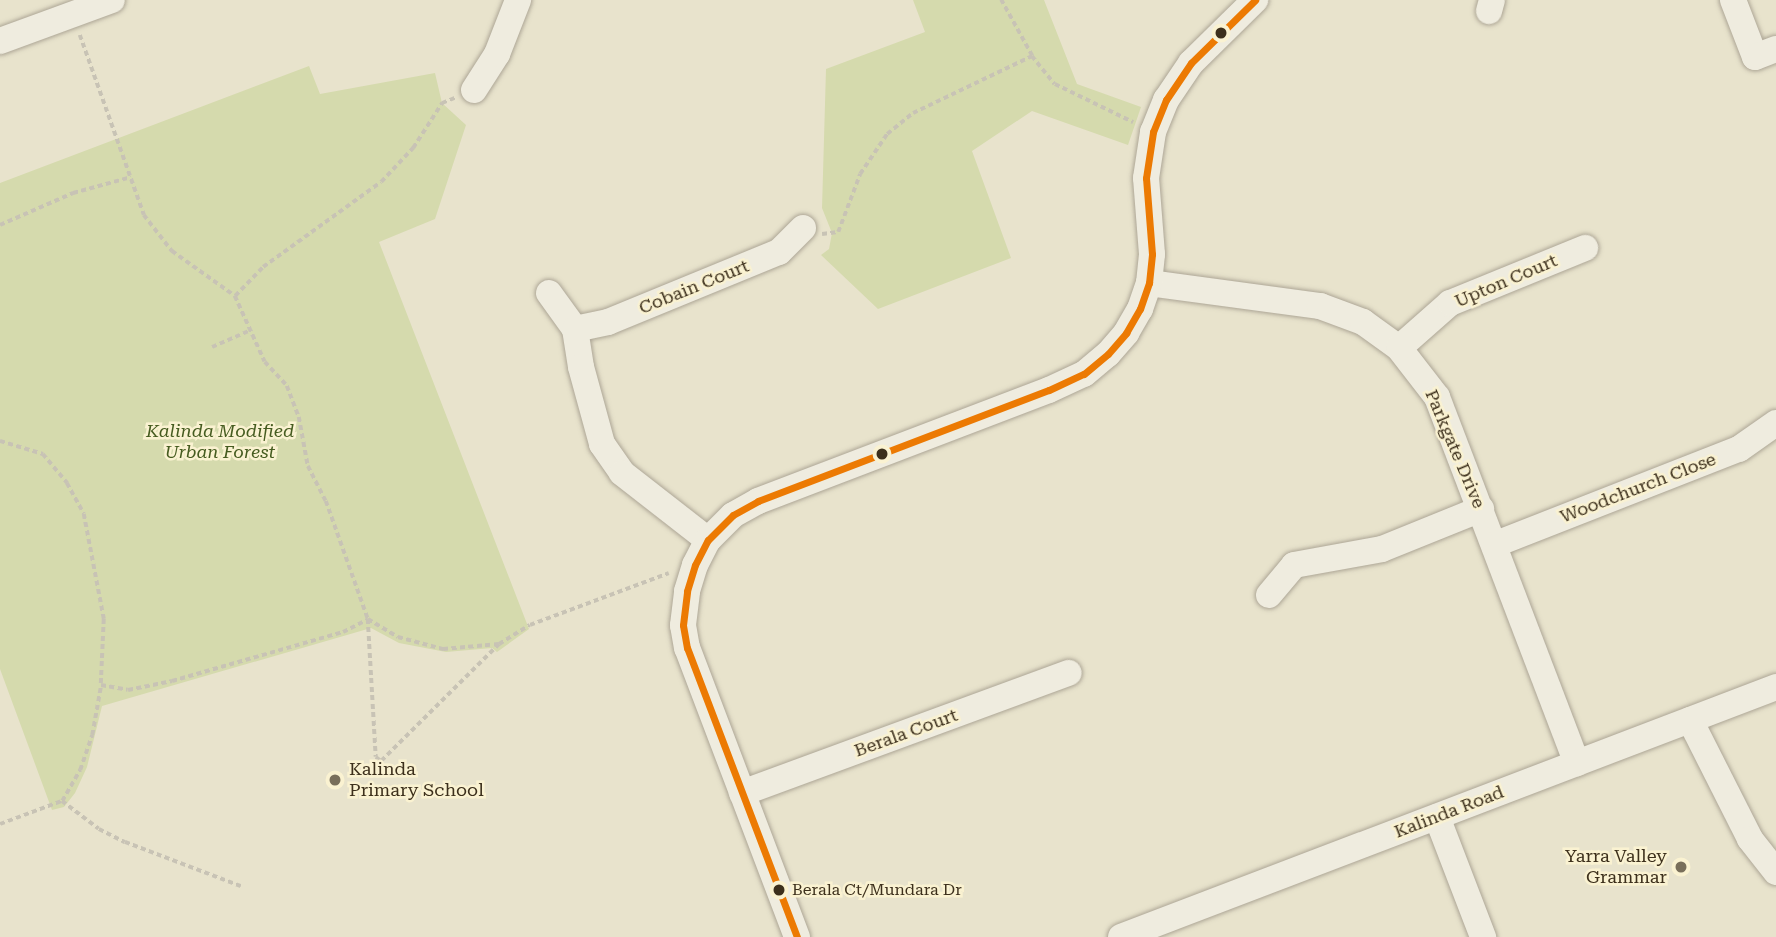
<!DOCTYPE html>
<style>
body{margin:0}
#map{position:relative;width:1776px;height:937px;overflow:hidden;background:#e8e3cc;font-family:"Roboto Serif",serif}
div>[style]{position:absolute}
.green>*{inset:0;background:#d5daad}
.path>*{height:3.5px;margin-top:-1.75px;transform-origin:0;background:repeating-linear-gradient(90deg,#c8c3b5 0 5px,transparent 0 8.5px)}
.roads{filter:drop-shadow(0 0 2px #ada696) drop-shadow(0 0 2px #ada696)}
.minor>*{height:26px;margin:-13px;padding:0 13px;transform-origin:13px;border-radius:13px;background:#efecdf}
.bus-1>*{height:7px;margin:-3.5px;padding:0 3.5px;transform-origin:3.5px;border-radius:3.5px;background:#ec7a03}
.dots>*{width:19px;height:19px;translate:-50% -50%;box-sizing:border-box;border:4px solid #faf2d1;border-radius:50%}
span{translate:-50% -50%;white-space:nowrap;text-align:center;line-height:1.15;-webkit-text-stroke:5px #faf2d1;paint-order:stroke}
.bus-label{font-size:16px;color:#3d301c}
.left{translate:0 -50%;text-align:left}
.street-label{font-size:18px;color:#3d301c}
.park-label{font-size:18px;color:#465c20;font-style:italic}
.poi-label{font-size:18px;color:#3d301c}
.right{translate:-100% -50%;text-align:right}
</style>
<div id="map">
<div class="green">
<i style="clip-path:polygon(913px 0,1044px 0,1077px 84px,1141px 107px,1128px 145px,1032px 111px,972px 151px,1011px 258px,878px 309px,821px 255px,829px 249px,832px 233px,822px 208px,826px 69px,925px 32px)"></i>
<i style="clip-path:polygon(309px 66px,320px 94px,435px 73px,442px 103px,466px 125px,435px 219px,379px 242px,529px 629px,497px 652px,492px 648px,446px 652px,399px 643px,371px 628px,102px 706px,87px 767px,75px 793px,64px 807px,52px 810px,0 669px,0 183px)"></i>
</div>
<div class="path">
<i style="left:80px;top:35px;width:191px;rotate:70.4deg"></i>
<i style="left:144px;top:215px;width:46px;rotate:52.1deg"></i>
<i style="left:172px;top:251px;width:77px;rotate:35.5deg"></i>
<i style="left:235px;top:296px;width:72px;rotate:65.6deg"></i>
<i style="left:265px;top:362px;width:33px;rotate:47deg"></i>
<i style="left:287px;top:386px;width:33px;rotate:69deg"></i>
<i style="left:299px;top:417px;width:50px;rotate:79.6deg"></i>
<i style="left:308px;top:466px;width:39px;rotate:63deg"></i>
<i style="left:326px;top:501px;width:125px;rotate:70.4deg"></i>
<i style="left:368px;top:619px;width:138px;rotate:86.7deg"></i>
<i style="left:376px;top:757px;width:6px;rotate:39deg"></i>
<i style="left:381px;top:761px;width:166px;rotate:-44.8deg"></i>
<i style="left:1032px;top:56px;width:36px;rotate:51deg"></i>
<i style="left:1055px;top:84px;width:87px;rotate:26deg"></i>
<i style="left:0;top:225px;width:80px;rotate:-23.7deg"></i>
<i style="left:73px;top:193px;width:60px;rotate:-15.4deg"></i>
<i style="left:822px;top:234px;width:16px;rotate:-7deg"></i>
<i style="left:838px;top:232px;width:62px;rotate:-69.2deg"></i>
<i style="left:860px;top:174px;width:48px;rotate:-56deg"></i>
<i style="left:887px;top:134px;width:33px;rotate:-39deg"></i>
<i style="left:913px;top:113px;width:132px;rotate:-25.6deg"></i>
<i style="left:1032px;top:56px;width:64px;rotate:-119deg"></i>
<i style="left:235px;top:296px;width:40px;rotate:-46deg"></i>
<i style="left:263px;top:267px;width:145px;rotate:-35.8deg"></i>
<i style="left:381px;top:182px;width:47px;rotate:-46.7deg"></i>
<i style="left:413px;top:148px;width:54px;rotate:-57.2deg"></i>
<i style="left:442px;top:103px;width:16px;rotate:-22deg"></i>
<i style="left:212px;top:347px;width:43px;rotate:-23.6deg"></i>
<i style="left:0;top:441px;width:45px;rotate:16.8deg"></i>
<i style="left:43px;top:454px;width:38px;rotate:50deg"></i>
<i style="left:67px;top:483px;width:35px;rotate:61deg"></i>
<i style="left:84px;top:514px;width:107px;rotate:79.2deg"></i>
<i style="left:104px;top:619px;width:66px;rotate:92.6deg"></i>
<i style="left:62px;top:801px;width:46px;rotate:37.1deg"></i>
<i style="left:99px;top:829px;width:29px;rotate:27deg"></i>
<i style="left:125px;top:842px;width:124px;rotate:20.8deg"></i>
<i style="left:0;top:824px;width:66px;rotate:-20.4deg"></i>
<i style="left:62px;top:801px;width:36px;rotate:-60deg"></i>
<i style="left:80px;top:770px;width:37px;rotate:-71deg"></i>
<i style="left:92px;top:735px;width:51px;rotate:-79.8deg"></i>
<i style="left:101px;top:685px;width:27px;rotate:10deg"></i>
<i style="left:128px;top:690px;width:45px;rotate:-11.6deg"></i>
<i style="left:172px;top:681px;width:178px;rotate:-16deg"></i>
<i style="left:343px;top:632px;width:28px;rotate:-27deg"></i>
<i style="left:368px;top:619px;width:35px;rotate:31deg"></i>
<i style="left:398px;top:637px;width:47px;rotate:14.9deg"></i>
<i style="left:443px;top:649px;width:56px;rotate:-5.1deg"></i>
<i style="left:499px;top:644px;width:36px;rotate:-32deg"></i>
<i style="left:530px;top:625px;width:148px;rotate:-20.5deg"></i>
</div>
<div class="roads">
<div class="minor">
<i style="left:1733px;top:0;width:61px;rotate:68.9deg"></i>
<i style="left:1755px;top:57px;width:22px;rotate:-21deg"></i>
<i style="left:1489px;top:11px;width:11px;rotate:-75deg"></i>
<i style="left:0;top:41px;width:119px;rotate:-20.1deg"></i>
<i style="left:474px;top:90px;width:43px;rotate:-57.4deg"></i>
<i style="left:497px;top:54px;width:58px;rotate:-68.7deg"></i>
<i style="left:1149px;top:283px;width:173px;rotate:7.7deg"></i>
<i style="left:1320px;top:306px;width:46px;rotate:20.4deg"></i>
<i style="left:1363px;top:322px;width:44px;rotate:35.8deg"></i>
<i style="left:1399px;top:348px;width:62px;rotate:52.2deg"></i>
<i style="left:1437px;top:397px;width:392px;rotate:69.1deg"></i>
<i style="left:549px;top:293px;width:44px;rotate:54.2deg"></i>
<i style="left:575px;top:329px;width:38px;rotate:81deg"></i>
<i style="left:581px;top:367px;width:80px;rotate:74.7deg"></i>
<i style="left:602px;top:444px;width:35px;rotate:55deg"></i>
<i style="left:622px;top:473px;width:109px;rotate:37.9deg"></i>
<i style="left:575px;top:329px;width:34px;rotate:-12deg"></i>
<i style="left:608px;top:322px;width:185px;rotate:-22.3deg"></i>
<i style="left:779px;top:252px;width:34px;rotate:-45deg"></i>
<i style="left:1399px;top:348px;width:68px;rotate:-41.4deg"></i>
<i style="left:1450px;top:303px;width:146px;rotate:-22.2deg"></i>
<i style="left:1496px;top:544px;width:261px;rotate:-21.4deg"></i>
<i style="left:1739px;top:449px;width:45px;rotate:-35.1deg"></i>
<i style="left:1269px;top:595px;width:39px;rotate:-50deg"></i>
<i style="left:1294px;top:565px;width:89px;rotate:-10.3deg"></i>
<i style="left:1382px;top:549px;width:107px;rotate:-22deg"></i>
<i style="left:1690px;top:720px;width:133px;rotate:63.2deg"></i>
<i style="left:1750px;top:839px;width:42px;rotate:51.8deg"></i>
<i style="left:742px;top:793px;width:348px;rotate:-20.2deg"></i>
<i style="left:1437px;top:817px;width:129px;rotate:69deg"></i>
<i style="left:797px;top:937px;width:309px;rotate:-110.8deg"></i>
<i style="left:687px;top:648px;width:23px;rotate:-100deg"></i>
<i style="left:683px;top:625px;width:34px;rotate:-83deg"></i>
<i style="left:687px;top:591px;width:27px;rotate:-73deg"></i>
<i style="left:695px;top:565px;width:28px;rotate:-63deg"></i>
<i style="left:708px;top:540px;width:35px;rotate:-45deg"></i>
<i style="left:733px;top:515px;width:29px;rotate:-29deg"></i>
<i style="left:758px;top:501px;width:311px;rotate:-20.9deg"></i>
<i style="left:1049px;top:390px;width:38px;rotate:-25deg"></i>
<i style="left:1084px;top:374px;width:31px;rotate:-40deg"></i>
<i style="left:1108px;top:354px;width:28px;rotate:-49deg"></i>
<i style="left:1126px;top:333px;width:28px;rotate:-60deg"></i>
<i style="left:1140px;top:309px;width:28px;rotate:-71deg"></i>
<i style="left:1149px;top:283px;width:29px;rotate:-84deg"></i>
<i style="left:1152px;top:254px;width:76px;rotate:-94.5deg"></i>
<i style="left:1146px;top:178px;width:47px;rotate:-81.3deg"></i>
<i style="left:1153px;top:132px;width:35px;rotate:-68deg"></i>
<i style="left:1166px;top:100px;width:45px;rotate:-56deg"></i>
<i style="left:1191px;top:63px;width:90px;rotate:-44.5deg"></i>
<i style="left:1121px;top:937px;width:701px;rotate:-20.89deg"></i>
</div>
</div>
<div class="bus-1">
<i style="left:797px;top:937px;width:309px;rotate:-110.8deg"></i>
<i style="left:687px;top:648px;width:23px;rotate:-100deg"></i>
<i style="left:683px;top:625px;width:34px;rotate:-83deg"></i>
<i style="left:687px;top:591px;width:27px;rotate:-73deg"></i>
<i style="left:695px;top:565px;width:28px;rotate:-63deg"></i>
<i style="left:708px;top:540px;width:35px;rotate:-45deg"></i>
<i style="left:733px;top:515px;width:29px;rotate:-29deg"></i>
<i style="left:758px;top:501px;width:311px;rotate:-20.9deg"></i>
<i style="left:1049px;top:390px;width:38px;rotate:-25deg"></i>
<i style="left:1084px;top:374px;width:31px;rotate:-40deg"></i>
<i style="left:1108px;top:354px;width:28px;rotate:-49deg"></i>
<i style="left:1126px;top:333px;width:28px;rotate:-60deg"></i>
<i style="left:1140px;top:309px;width:28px;rotate:-71deg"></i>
<i style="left:1149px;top:283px;width:29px;rotate:-84deg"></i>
<i style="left:1152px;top:254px;width:76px;rotate:-94.5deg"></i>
<i style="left:1146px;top:178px;width:47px;rotate:-81.3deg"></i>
<i style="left:1153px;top:132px;width:35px;rotate:-68deg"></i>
<i style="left:1166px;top:100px;width:45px;rotate:-56deg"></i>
<i style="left:1191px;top:63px;width:90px;rotate:-44.5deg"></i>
</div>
<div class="dots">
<i style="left:1221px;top:33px;background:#3d301c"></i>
<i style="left:882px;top:454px;background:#3d301c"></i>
<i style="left:335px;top:780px;background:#796f5a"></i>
<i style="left:1681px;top:867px;background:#796f5a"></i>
<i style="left:779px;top:890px;background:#3d301c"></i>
</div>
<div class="bus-label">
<span class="left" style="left:792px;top:890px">Berala Ct/Mundara Dr</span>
</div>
<div class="street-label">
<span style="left:1506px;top:281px;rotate:-23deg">Upton Court</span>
<span style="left:694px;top:287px;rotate:-22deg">Cobain Court</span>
<span style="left:1455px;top:449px;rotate:67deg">Parkgate Drive</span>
<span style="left:1638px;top:488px;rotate:-21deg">Woodchurch Close</span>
<span style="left:906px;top:733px;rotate:-20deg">Berala Court</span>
<span style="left:1449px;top:812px;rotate:-21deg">Kalinda Road</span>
</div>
<div class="park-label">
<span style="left:220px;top:442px">Kalinda Modified<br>Urban Forest</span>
</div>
<div class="poi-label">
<span class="left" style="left:349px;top:780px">Kalinda<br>Primary School</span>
<span class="right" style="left:1667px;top:867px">Yarra Valley<br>Grammar</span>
</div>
</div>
